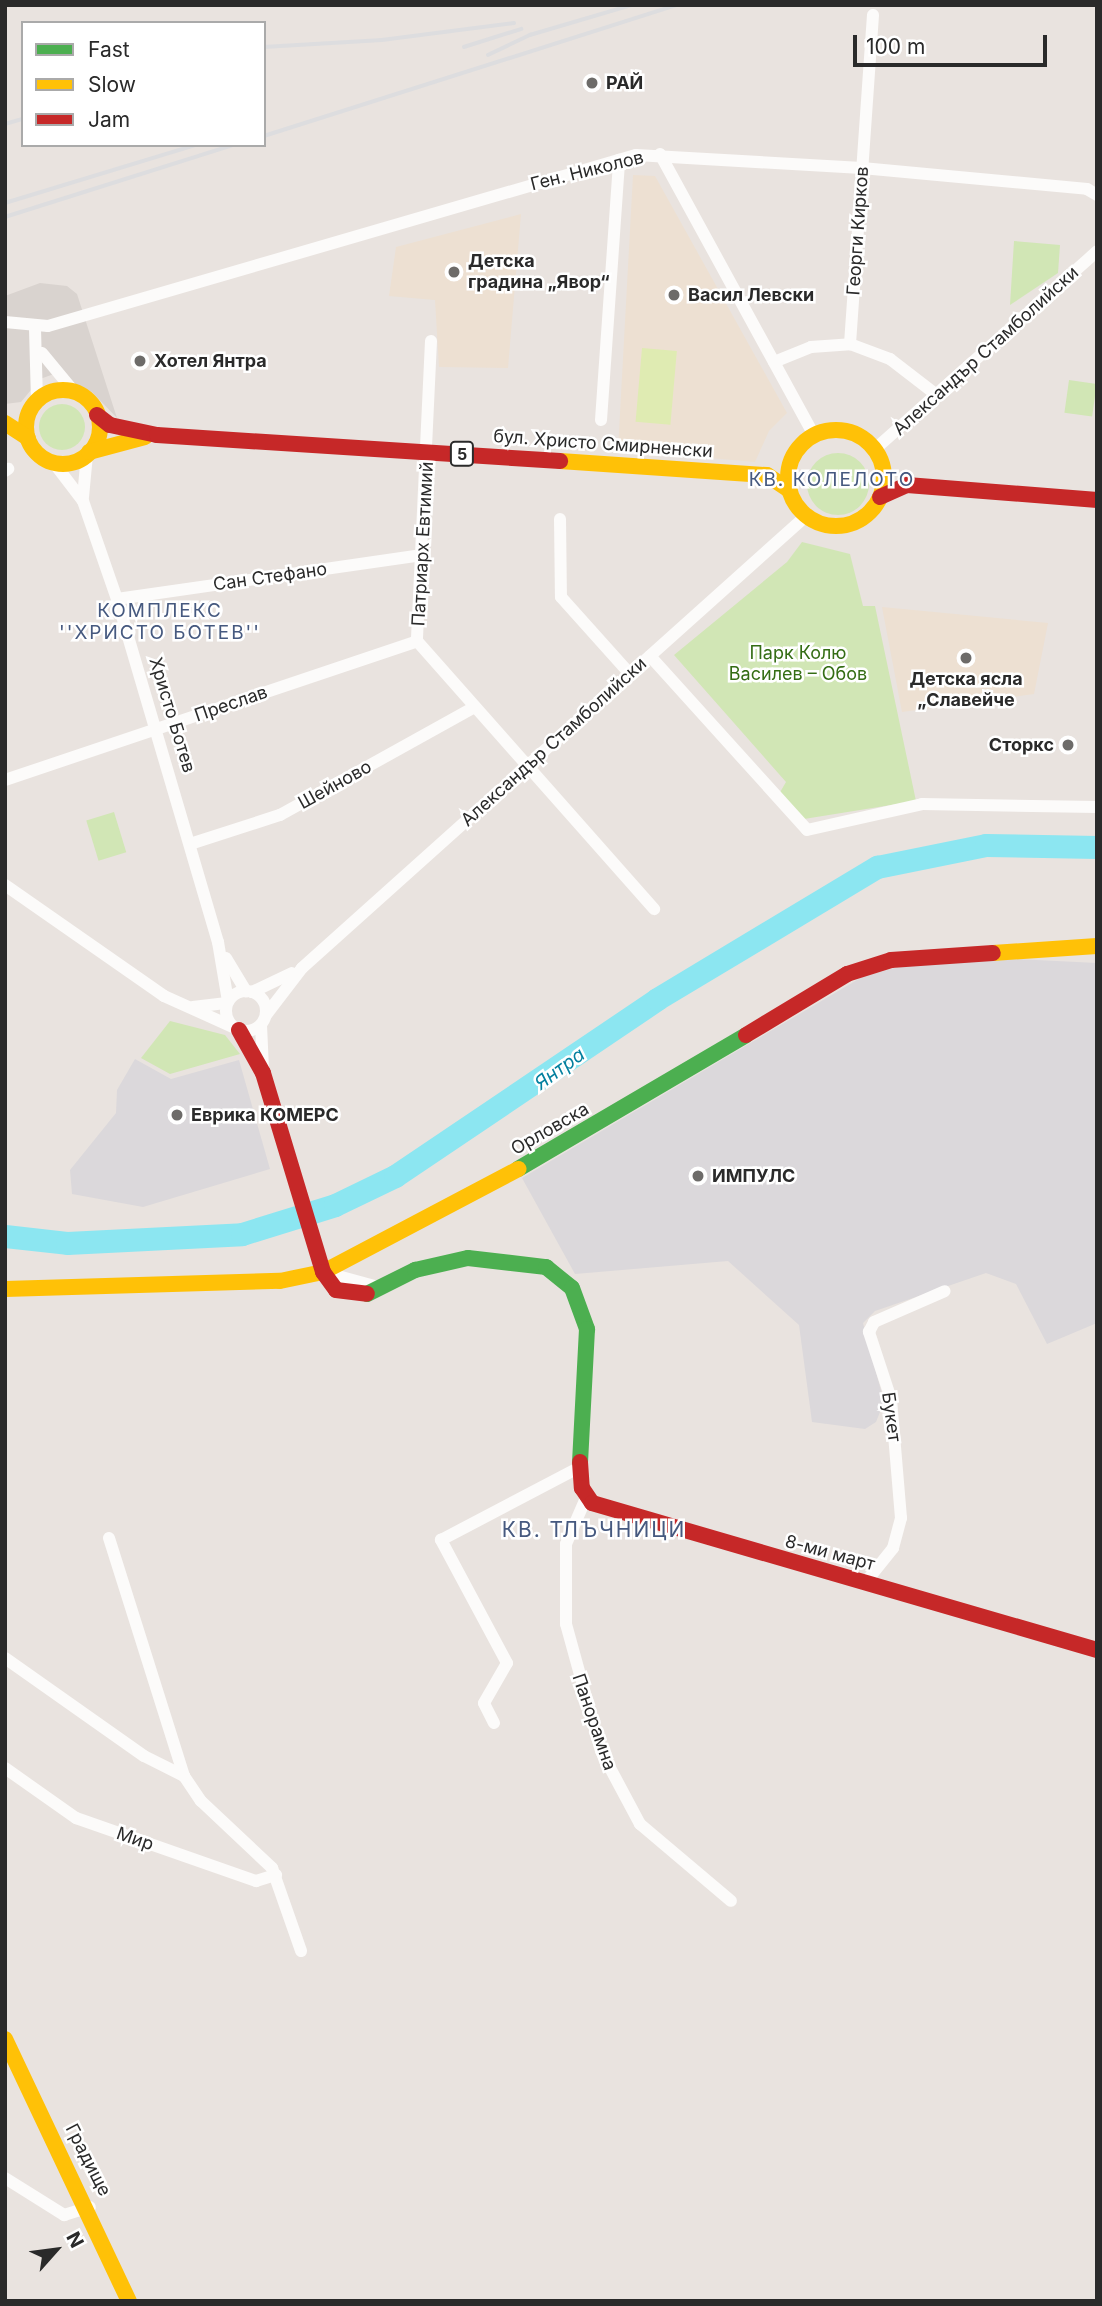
<!DOCTYPE html>
<meta charset="utf-8">
<style>
body{margin:0}
#map{position:relative;width:1102px;height:2306px;overflow:hidden;background:#e9e3df;font-family:Inter,sans-serif}
div>[style]{position:absolute}
.industrial>*{inset:0;background:#dbd8db}
.education>*{inset:0;background:#ede0d2}
.green>*{inset:0;background:#d1e6b5;transform-origin:0 0}
.round{border-radius:50%}
.pitch>*{inset:0;background:#dfebb2;transform-origin:0 0}
.plaza>*{inset:0;background:#d9d3cf}
.river>*{height:23px;margin:-11.5px;padding:0 11.5px;transform-origin:11.5px;border-radius:11.5px;background:#8ce6f1}
.street>*{height:12px;margin:-6px;padding:0 6px;transform-origin:6px;border-radius:6px;background:#fcfbfa}
.street>.ring{margin:-6px;padding:0;box-sizing:content-box;background:none;border:12px solid #fcfbfa;border-radius:50%}
.fast>*{height:16px;margin:-8px;padding:0 8px;transform-origin:8px;border-radius:8px;background:#4caf50}
.slow>*{height:16px;margin:-8px;padding:0 8px;transform-origin:8px;border-radius:8px;background:#ffc107}
.slow>.ring{margin:-8px;padding:0;box-sizing:content-box;background:none;border:16px solid #ffc107;border-radius:50%}
.jam>*{height:16px;margin:-8px;padding:0 8px;transform-origin:8px;border-radius:8px;background:#c62828}
.rail>*{height:3.5px;margin:-1.75px;padding:0 1.75px;transform-origin:1.75px;border-radius:1.75px;background:#dddddf}
.dots>*{width:19px;height:19px;translate:-50% -50%;box-sizing:border-box;border:4px solid #fff;border-radius:50%}
span{translate:-50% -50%;white-space:nowrap;text-align:center;line-height:1.15;-webkit-text-stroke:5px #fff;paint-order:stroke}
.shield-label span{padding:2px 5px;background:#fff;border:2px solid;border-radius:5px;-webkit-text-stroke-width:0}
.shield-label{font-size:16px;color:#2a2a2a;font-weight:700}
.poi-label{font-size:18px;color:#2a2a2a;font-weight:700}
.left{translate:0 -50%;text-align:left}
.right{translate:-100% -50%;text-align:right}
.street-label{font-size:18px;color:#2a2a2a}
.park-label{font-size:18px;color:#346d14}
.neighbourhood-label{font-size:19px;color:#46597f;letter-spacing:2px}
.water-label{font-size:19px;color:#03809f;font-style:italic}
.quarter-label{font-size:21px;color:#46597f;letter-spacing:2px}
.frame{position:absolute;inset:0;border:7px solid #2a2a2a;pointer-events:none}
.legend{position:absolute;left:21px;top:21px;width:245px;height:126px;box-sizing:border-box;background:#fff;border:2px solid #aaa;margin:0;padding:9px 12px;list-style:none;font-size:21px;color:#2a2a2a}
.legend li{display:flex;align-items:center;gap:14px;height:35px}
.legend b{width:35px;border:2px solid #aaa}
.north{position:absolute;left:21px;top:2215px;width:70px;height:70px;-webkit-text-stroke:5px #fff;paint-order:stroke;rotate:62deg;font-size:19px;font-weight:700;line-height:28px;text-align:center;color:#2a2a2a}
.north::after{content:'';display:block;margin:auto;width:24px;height:32px;background:#2a2a2a;clip-path:polygon(50% 0,100% 100%,50% 72%,0 100%)}
.scale{position:absolute;left:853px;top:35px;width:194px;height:32px;box-sizing:border-box;border:4px solid #2a2a2a;border-top:0;padding-left:9px;font-size:21px;line-height:24px;white-space:nowrap;color:#2a2a2a;-webkit-text-stroke:5px #fff;paint-order:stroke}
</style>
<div id="map">
<div class="industrial">
<i style="clip-path:polygon(976px 957px,1097px 963px,1097px 1323px,1047px 1344px,1016px 1284px,986px 1273px,875px 1311px,863px 1323px,884px 1402px,876px 1422px,865px 1429px,812px 1422px,799px 1325px,728px 1261px,575px 1274px,522px 1178px,862px 977px,909px 964px)"></i>
<i style="clip-path:polygon(135px 1059px,171px 1079px,239px 1060px,270px 1169px,143px 1207px,72px 1194px,70px 1170px,116px 1113px,117px 1090px)"></i>
</div>
<div class="education">
<i style="clip-path:polygon(633px 175px,655px 176px,787px 413px,769px 431px,755px 462px,618px 450px)"></i>
<i style="clip-path:polygon(521px 214px,508px 368px,439px 367px,435px 300px,389px 296px,396px 247px)"></i>
<i style="clip-path:polygon(882px 607px,1048px 623px,1034px 694px,902px 712px)"></i>
</div>
<div class="green">
<i style="clip-path:polygon(1014px 241px,1060px 245px,1058px 273px,1010px 305px)"></i>
<i style="left:1069px;top:380px;width:28px;height:33px;rotate:8deg"></i>
<i class="round" style="left:39px;top:404px;width:46px;height:46px"></i>
<i class="round" style="left:807px;top:453px;width:62px;height:62px"></i>
<i style="clip-path:polygon(802px 542px,850px 554px,863px 606px,875px 606px,916px 801px,804px 819px,779px 794px,786px 782px,674px 655px,787px 562px)"></i>
<i style="left:114px;top:812px;width:42px;height:29px;rotate:73deg"></i>
<i style="clip-path:polygon(170px 1021px,225px 1035px,240px 1054px,170px 1074px,141px 1058px)"></i>
</div>
<div class="pitch">
<i style="left:642px;top:348px;width:35px;height:74px;rotate:5deg"></i>
</div>
<div class="plaza">
<i style="clip-path:polygon(40px 283px,67px 286px,77px 294px,117px 418px,92px 392px,54px 374px,40px 379px,21px 402px,5px 404px,5px 296px)"></i>
</div>
<div class="river">
<i style="left:5px;top:1236px;width:62px;rotate:6.4deg"></i>
<i style="left:67px;top:1243px;width:175px;rotate:-2.9deg"></i>
<i style="left:242px;top:1234px;width:97px;rotate:-17.3deg"></i>
<i style="left:335px;top:1205px;width:67px;rotate:-25.8deg"></i>
<i style="left:395px;top:1176px;width:316px;rotate:-34deg"></i>
<i style="left:657px;top:999px;width:257px;rotate:-31deg"></i>
<i style="left:877px;top:867px;width:111px;rotate:-11.4deg"></i>
<i style="left:986px;top:845px;width:111px;rotate:1deg"></i>
</div>
<div class="street">
<i style="left:873px;top:15px;width:330px;rotate:94deg"></i>
<i style="left:850px;top:344px;width:43px;rotate:20.6deg"></i>
<i style="left:890px;top:359px;width:61px;rotate:37.6deg"></i>
<i style="left:660px;top:154px;width:320px;rotate:61.3deg"></i>
<i style="left:5px;top:322px;width:43px;rotate:5.3deg"></i>
<i style="left:48px;top:326px;width:612px;rotate:-16.22deg"></i>
<i style="left:636px;top:155px;width:226px;rotate:3.3deg"></i>
<i style="left:862px;top:168px;width:226px;rotate:5.3deg"></i>
<i style="left:1087px;top:189px;width:12px;rotate:31deg"></i>
<i style="left:35px;top:329px;width:71px;rotate:88.4deg"></i>
<i style="left:431px;top:341px;width:300px;rotate:92.7deg"></i>
<i style="left:417px;top:641px;width:358px;rotate:48.5deg"></i>
<i style="left:42px;top:353px;width:52px;rotate:50.5deg"></i>
<i style="left:774px;top:362px;width:40px;rotate:-22deg"></i>
<i style="left:811px;top:347px;width:39px;rotate:-4deg"></i>
<i style="left:601px;top:420px;width:261px;rotate:-86deg"></i>
<i style="left:874px;top:450px;width:299px;rotate:-41.7deg"></i>
<i style="left:54px;top:463px;width:48px;rotate:52.7deg"></i>
<i style="left:83px;top:501px;width:104px;rotate:70.9deg"></i>
<i style="left:117px;top:599px;width:358px;rotate:73.6deg"></i>
<i style="left:218px;top:942px;width:60px;rotate:80.4deg"></i>
<i style="left:5px;top:471px;width:4px;rotate:-34deg"></i>
<i style="left:83px;top:497px;width:42px;rotate:-84.6deg"></i>
<i style="left:560px;top:519px;width:78px;rotate:89.3deg"></i>
<i style="left:561px;top:597px;width:103px;rotate:48.1deg"></i>
<i style="left:117px;top:599px;width:310px;rotate:-8.2deg"></i>
<i style="left:650px;top:656px;width:234px;rotate:47.9deg"></i>
<i style="left:807px;top:830px;width:118px;rotate:-12.7deg"></i>
<i style="left:922px;top:804px;width:175px;rotate:1deg"></i>
<i style="left:5px;top:780px;width:435px;rotate:-18.6deg"></i>
<i style="left:190px;top:844px;width:95px;rotate:-17.9deg"></i>
<i style="left:280px;top:815px;width:221px;rotate:-29deg"></i>
<i style="left:5px;top:885px;width:194px;rotate:34.9deg"></i>
<i style="left:164px;top:996px;width:76px;rotate:24.2deg"></i>
<i style="left:226px;top:958px;width:39px;rotate:59deg"></i>
<i class="ring" style="left:226px;top:991px;width:28px;height:28px"></i>
<i style="left:252px;top:992px;width:44px;rotate:-25.4deg"></i>
<i style="left:193px;top:1007px;width:34px;rotate:-7deg"></i>
<i style="left:266px;top:1015px;width:59px;rotate:-52.5deg"></i>
<i style="left:302px;top:968px;width:677px;rotate:-41.89deg"></i>
<i style="left:261px;top:1025px;width:44px;rotate:87.4deg"></i>
<i style="left:323px;top:1272px;width:61px;rotate:15.2deg"></i>
<i style="left:586px;top:1498px;width:50px;rotate:113.5deg"></i>
<i style="left:566px;top:1544px;width:80px;rotate:90deg"></i>
<i style="left:566px;top:1624px;width:132px;rotate:74.6deg"></i>
<i style="left:601px;top:1751px;width:83px;rotate:61.9deg"></i>
<i style="left:640px;top:1824px;width:119px;rotate:40.2deg"></i>
<i style="left:109px;top:1538px;width:250px;rotate:72.5deg"></i>
<i style="left:184px;top:1776px;width:30px;rotate:56deg"></i>
<i style="left:201px;top:1801px;width:98px;rotate:43.3deg"></i>
<i style="left:272px;top:1868px;width:88px;rotate:70.7deg"></i>
<i style="left:865px;top:1583px;width:45px;rotate:-51.3deg"></i>
<i style="left:893px;top:1548px;width:31px;rotate:-75deg"></i>
<i style="left:901px;top:1518px;width:119px;rotate:-94.8deg"></i>
<i style="left:891px;top:1399px;width:71px;rotate:-108.2deg"></i>
<i style="left:869px;top:1332px;width:11px;rotate:-63deg"></i>
<i style="left:874px;top:1322px;width:77px;rotate:-23.6deg"></i>
<i style="left:5px;top:1658px;width:170px;rotate:35.2deg"></i>
<i style="left:144px;top:1756px;width:45px;rotate:26.6deg"></i>
<i style="left:494px;top:1723px;width:22px;rotate:-117deg"></i>
<i style="left:484px;top:1703px;width:46px;rotate:-60.1deg"></i>
<i style="left:507px;top:1663px;width:140px;rotate:-118.2deg"></i>
<i style="left:441px;top:1540px;width:157px;rotate:-27.7deg"></i>
<i style="left:5px;top:1768px;width:87px;rotate:35.2deg"></i>
<i style="left:76px;top:1818px;width:191px;rotate:19.3deg"></i>
<i style="left:256px;top:1881px;width:21px;rotate:-17deg"></i>
<i style="left:5px;top:2178px;width:70px;rotate:32.1deg"></i>
<i style="left:64px;top:2215px;width:27px;rotate:-17deg"></i>
</div>
<div class="fast">
<i style="left:518px;top:1169px;width:264px;rotate:-30.4deg"></i>
<i style="left:367px;top:1294px;width:54px;rotate:-26.6deg"></i>
<i style="left:415px;top:1270px;width:54px;rotate:-12.8deg"></i>
<i style="left:468px;top:1258px;width:79px;rotate:6.6deg"></i>
<i style="left:546px;top:1267px;width:33px;rotate:39deg"></i>
<i style="left:572px;top:1288px;width:44px;rotate:69.9deg"></i>
<i style="left:587px;top:1329px;width:133px;rotate:93deg"></i>
</div>
<div class="slow">
<i class="ring" style="left:26px;top:390px;width:58px;height:58px"></i>
<i style="left:5px;top:423px;width:27px;rotate:33deg"></i>
<i class="ring" style="left:788px;top:430px;width:80px;height:80px"></i>
<i style="left:89px;top:452px;width:58px;rotate:-15deg"></i>
<i style="left:560px;top:461px;width:207px;rotate:3.9deg"></i>
<i style="left:767px;top:475px;width:27px;rotate:34deg"></i>
<i style="left:993px;top:953px;width:104px;rotate:-3.9deg"></i>
<i style="left:5px;top:1289px;width:275px;rotate:-1.7deg"></i>
<i style="left:280px;top:1281px;width:44px;rotate:-11.8deg"></i>
<i style="left:323px;top:1272px;width:221px;rotate:-27.8deg"></i>
<i style="left:5px;top:2039px;width:290px;rotate:64.7deg"></i>
</div>
<div class="jam">
<i style="left:97px;top:415px;width:16px;rotate:38deg"></i>
<i style="left:110px;top:425px;width:48px;rotate:12deg"></i>
<i style="left:157px;top:435px;width:404px;rotate:3.7deg"></i>
<i style="left:880px;top:497px;width:30px;rotate:-24deg"></i>
<i style="left:907px;top:485px;width:191px;rotate:4.5deg"></i>
<i style="left:239px;top:1030px;width:49px;rotate:60.8deg"></i>
<i style="left:263px;top:1073px;width:208px;rotate:73.2deg"></i>
<i style="left:323px;top:1272px;width:22px;rotate:54deg"></i>
<i style="left:336px;top:1290px;width:31px;rotate:7deg"></i>
<i style="left:746px;top:1035px;width:118px;rotate:-31.1deg"></i>
<i style="left:847px;top:974px;width:46px;rotate:-17.7deg"></i>
<i style="left:891px;top:960px;width:102px;rotate:-3.9deg"></i>
<i style="left:580px;top:1462px;width:26px;rotate:86deg"></i>
<i style="left:582px;top:1488px;width:18px;rotate:56deg"></i>
<i style="left:592px;top:1503px;width:526px;rotate:16.23deg"></i>
</div>
<div class="rail">
<i style="left:264px;top:47px;width:118px;rotate:-3.4deg"></i>
<i style="left:382px;top:40px;width:133px;rotate:-7.3deg"></i>
<i style="left:464px;top:47px;width:60px;rotate:-17.5deg"></i>
<i style="left:488px;top:55px;width:47px;rotate:-25.5deg"></i>
<i style="left:530px;top:35px;width:106px;rotate:-16.4deg"></i>
<i style="left:5px;top:124px;width:19px;rotate:-16deg"></i>
<i style="left:264px;top:136px;width:432px;rotate:-17.6deg"></i>
<i style="left:5px;top:203px;width:200px;rotate:-16.9deg"></i>
<i style="left:5px;top:217px;width:240px;rotate:-17.5deg"></i>
</div>
<div class="dots">
<i style="left:592px;top:83px;background:#6d6b69"></i>
<i style="left:454px;top:272px;background:#6d6b69"></i>
<i style="left:674px;top:295px;background:#6d6b69"></i>
<i style="left:140px;top:361px;background:#6d6b69"></i>
<i style="left:966px;top:658px;background:#6d6b69"></i>
<i style="left:1068px;top:745px;background:#6d6b69"></i>
<i style="left:177px;top:1115px;background:#6d6b69"></i>
<i style="left:698px;top:1176px;background:#6d6b69"></i>
</div>
<div class="shield-label">
<span style="left:462px;top:454px">5</span>
</div>
<div class="poi-label">
<span class="left" style="left:606px;top:83px">РАЙ</span>
<span class="left" style="left:468px;top:272px">Детска<br>градина „Явор“</span>
<span class="left" style="left:688px;top:295px">Васил Левски</span>
<span class="left" style="left:154px;top:361px">Хотел Янтра</span>
<span style="left:966px;top:690px">Детска ясла<br>„Славейче</span>
<span class="right" style="left:1054px;top:745px">Сторкс</span>
<span class="left" style="left:191px;top:1115px">Еврика КОМЕРС</span>
<span class="left" style="left:712px;top:1176px">ИМПУЛС</span>
</div>
<div class="street-label">
<span style="left:587px;top:171px;rotate:-14deg">Ген. Николов</span>
<span style="left:858px;top:231px;rotate:-86deg">Георги Кирков</span>
<span style="left:986px;top:351px;rotate:-42deg">Александър Стамболийски</span>
<span style="left:603px;top:444px;rotate:4deg">бул. Христо Смирненски</span>
<span style="left:423px;top:544px;rotate:-87deg">Патриарх Евтимий</span>
<span style="left:270px;top:577px;rotate:-8deg">Сан Стефано</span>
<span style="left:231px;top:704px;rotate:-19deg">Преслав</span>
<span style="left:172px;top:715px;rotate:73deg">Христо Ботев</span>
<span style="left:554px;top:742px;rotate:-42deg">Александър Стамболийски</span>
<span style="left:335px;top:785px;rotate:-29deg">Шейново</span>
<span style="left:550px;top:1129px;rotate:-30deg">Орловска</span>
<span style="left:891px;top:1417px;rotate:82deg">Букет</span>
<span style="left:830px;top:1553px;rotate:15deg">8-ми март</span>
<span style="left:594px;top:1722px;rotate:71deg">Панорамна</span>
<span style="left:135px;top:1839px;rotate:19deg">Мир</span>
<span style="left:88px;top:2160px;rotate:63deg">Градище</span>
</div>
<div class="park-label">
<span style="left:798px;top:664px">Парк Колю<br>Василев – Обов</span>
</div>
<div class="neighbourhood-label">
<span style="left:832px;top:480px">КВ. КОЛЕЛОТО</span>
<span style="left:160px;top:622px">КОМПЛЕКС<br>''ХРИСТО БОТЕВ''</span>
</div>
<div class="water-label">
<span style="left:560px;top:1069px;rotate:-36deg">Янтра</span>
</div>
<div class="quarter-label">
<span style="left:594px;top:1530px">КВ. ТЛЪЧНИЦИ</span>
</div>
<div class="frame"></div>
<ul class="legend">
<li><b style="height:9px;background:#4caf50"></b>Fast</li>
<li><b style="height:9px;background:#ffc107"></b>Slow</li>
<li><b style="height:9px;background:#c62828"></b>Jam</li>
</ul>
<div class="north">N</div>
<div class="scale">100 m</div>
</div>
